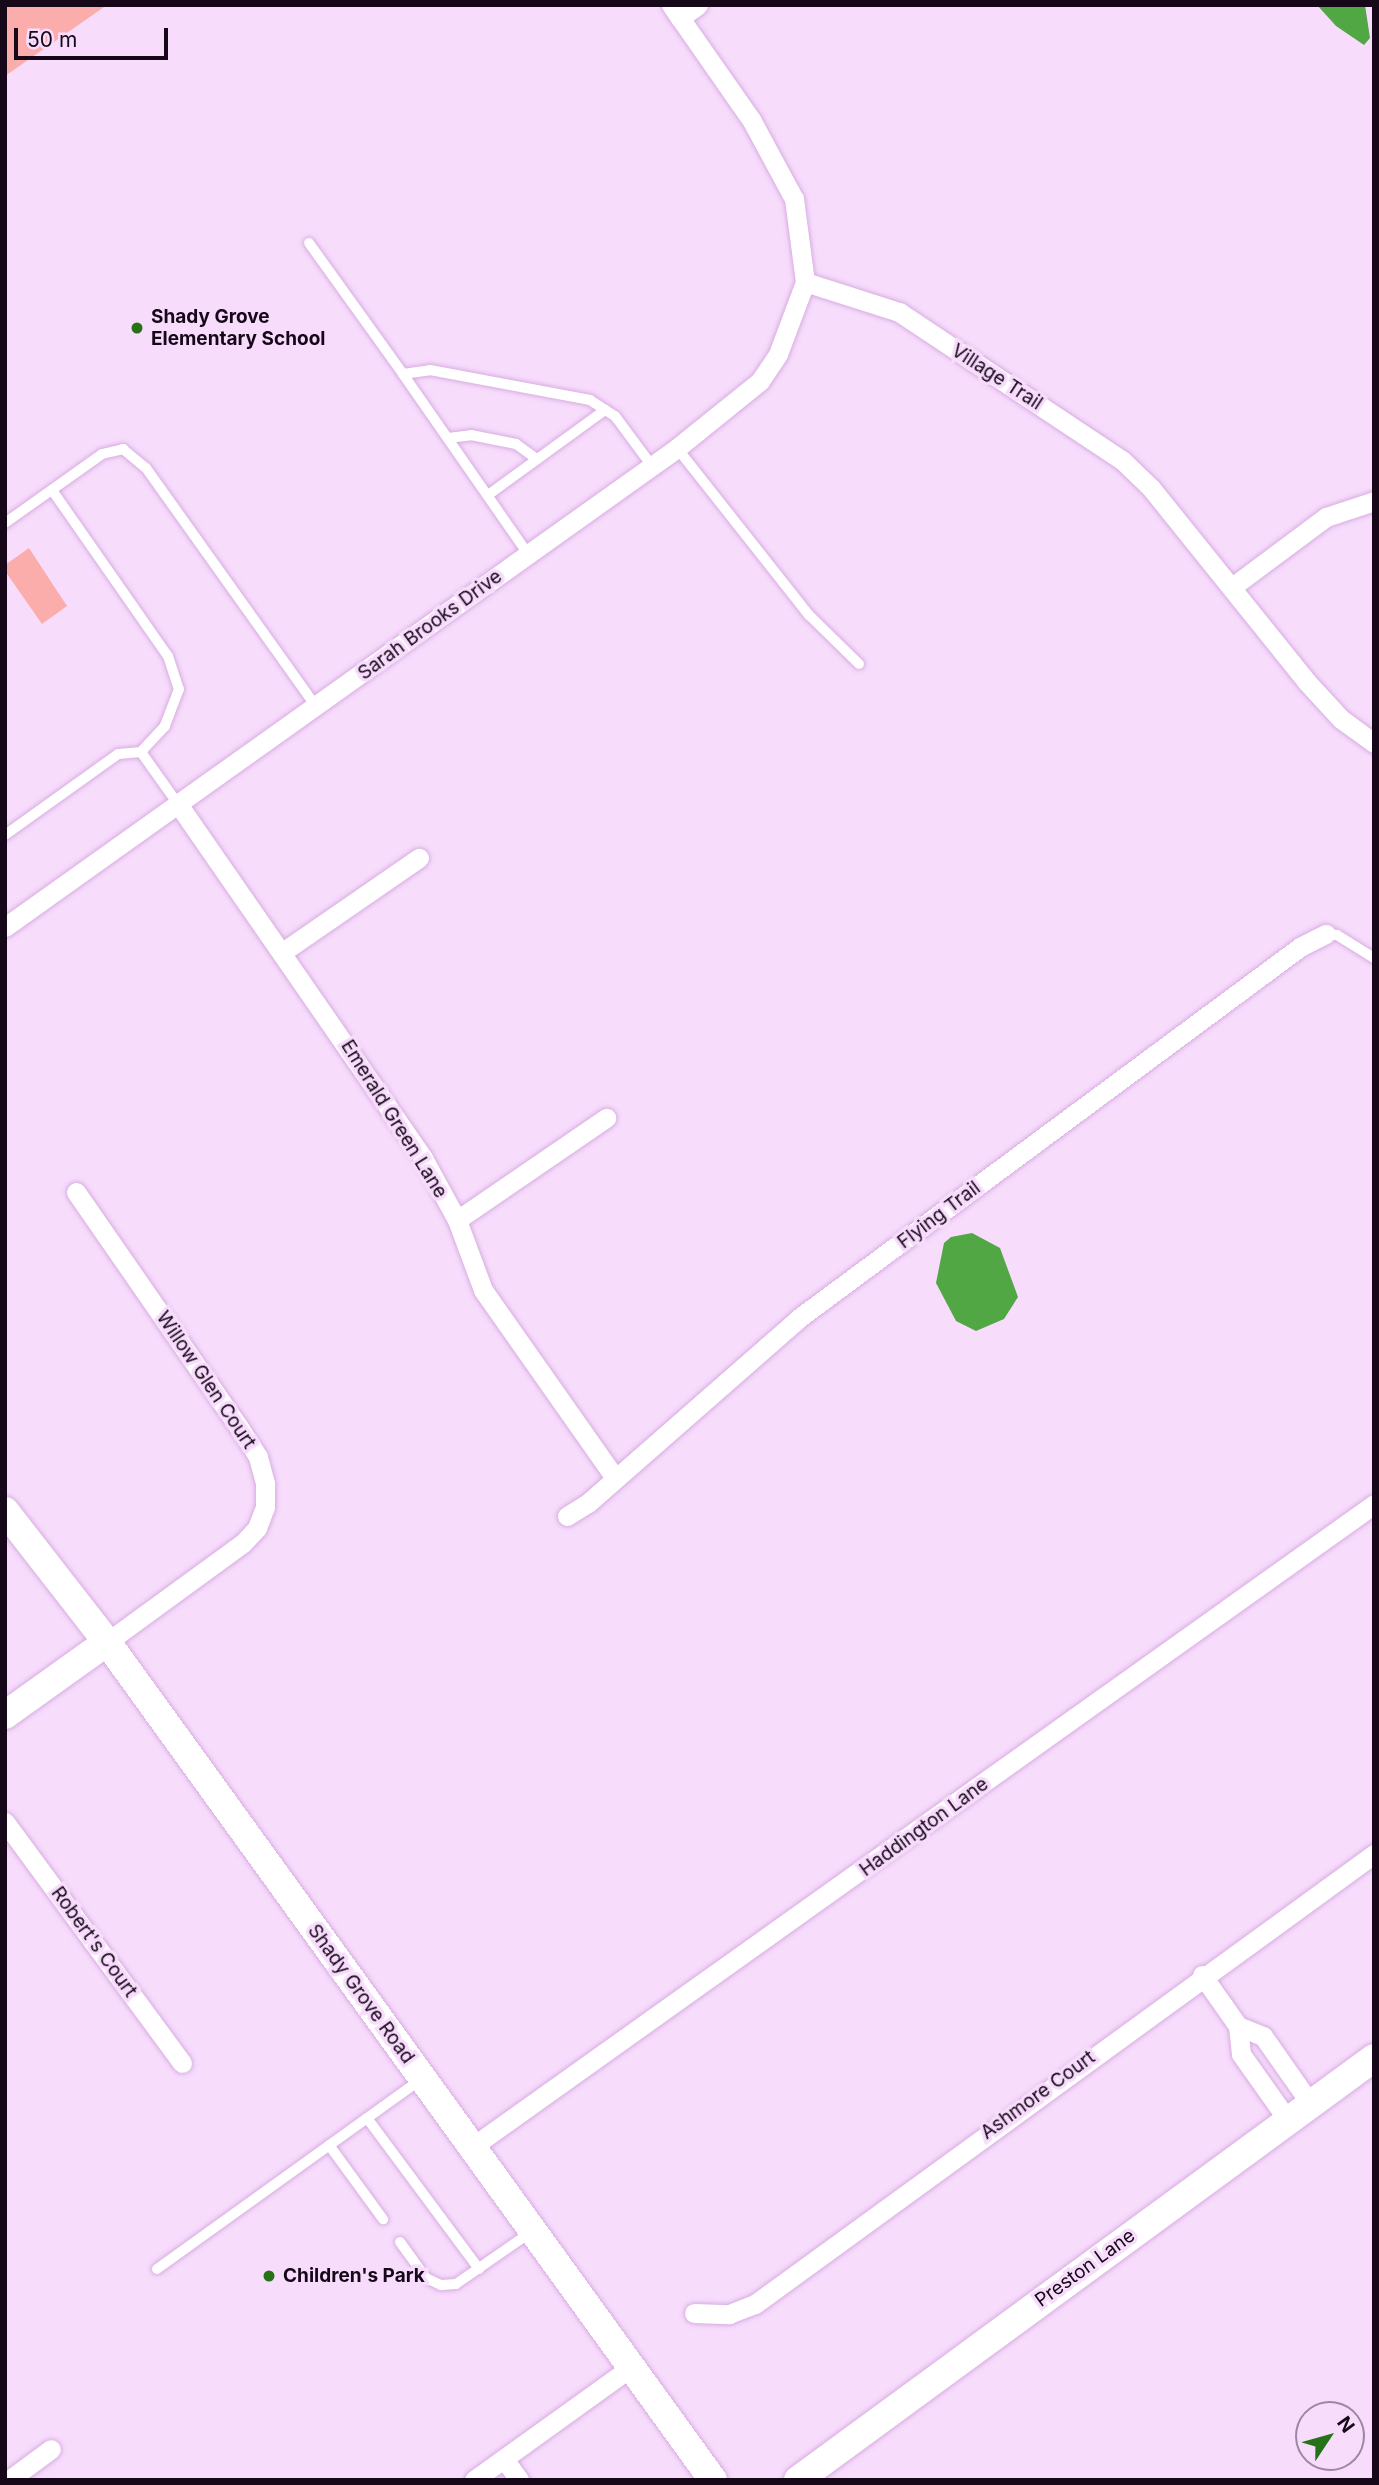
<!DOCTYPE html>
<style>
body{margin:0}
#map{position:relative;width:1379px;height:2485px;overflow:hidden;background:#f7dcfc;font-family:Inter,sans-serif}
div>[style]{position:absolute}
.green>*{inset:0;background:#fbadab}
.water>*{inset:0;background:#51a744}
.roads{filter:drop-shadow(0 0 2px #d8ade1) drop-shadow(0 0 2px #d8ade1)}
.lane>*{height:10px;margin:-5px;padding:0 5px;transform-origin:5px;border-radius:5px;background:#fff}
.street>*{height:19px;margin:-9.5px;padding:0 9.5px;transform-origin:9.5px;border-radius:9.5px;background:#fff}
.secondary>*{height:28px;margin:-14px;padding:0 14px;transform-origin:14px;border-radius:14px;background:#fff}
.dots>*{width:19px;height:19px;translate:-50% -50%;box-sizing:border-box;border:4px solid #f7dcfc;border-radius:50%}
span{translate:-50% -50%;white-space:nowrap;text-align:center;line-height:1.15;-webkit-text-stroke:7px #f7dcfc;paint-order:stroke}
.poi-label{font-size:19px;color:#160719;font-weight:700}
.left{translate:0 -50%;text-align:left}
.street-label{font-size:19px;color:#160719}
.frame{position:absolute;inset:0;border:7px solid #160719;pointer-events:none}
.north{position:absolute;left:1295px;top:2401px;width:70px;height:70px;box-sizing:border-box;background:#f7dcfc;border:2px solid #9d87a1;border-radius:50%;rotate:54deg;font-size:19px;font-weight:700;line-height:28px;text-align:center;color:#160719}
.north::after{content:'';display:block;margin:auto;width:24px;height:32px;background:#257217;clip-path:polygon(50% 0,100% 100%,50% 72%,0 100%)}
.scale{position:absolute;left:14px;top:28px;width:154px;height:32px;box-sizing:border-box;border:4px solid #160719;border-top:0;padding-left:9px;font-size:21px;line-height:24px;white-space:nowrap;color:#160719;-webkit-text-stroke:5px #f7dcfc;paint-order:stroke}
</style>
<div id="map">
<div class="green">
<i style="clip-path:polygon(5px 5px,107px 5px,5px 76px)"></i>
<i style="clip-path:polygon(29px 548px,67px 606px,42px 624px,5px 571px,5px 565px)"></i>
</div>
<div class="water">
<i style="clip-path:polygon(1317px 5px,1365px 5px,1370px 38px,1364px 45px,1336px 26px)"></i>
<i style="clip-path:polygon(972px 1233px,1000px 1248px,1018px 1297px,1004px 1319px,976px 1331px,956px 1321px,936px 1283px,944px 1243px,951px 1237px)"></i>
</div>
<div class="roads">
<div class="lane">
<i style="left:309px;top:243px;width:161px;rotate:54.3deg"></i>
<i style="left:448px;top:438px;width:23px;rotate:-7deg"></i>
<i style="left:471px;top:435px;width:46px;rotate:11.3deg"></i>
<i style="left:516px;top:444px;width:26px;rotate:36deg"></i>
<i style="left:677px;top:448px;width:213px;rotate:51.7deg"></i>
<i style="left:809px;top:615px;width:70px;rotate:44.4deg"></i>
<i style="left:52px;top:490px;width:203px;rotate:55.1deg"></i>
<i style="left:168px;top:656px;width:35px;rotate:72deg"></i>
<i style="left:179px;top:689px;width:40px;rotate:111deg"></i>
<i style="left:165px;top:726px;width:35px;rotate:133deg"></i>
<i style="left:488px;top:495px;width:145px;rotate:-36deg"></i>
<i style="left:5px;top:523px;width:119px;rotate:-35.4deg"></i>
<i style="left:102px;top:454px;width:22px;rotate:-13deg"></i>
<i style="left:123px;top:449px;width:30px;rotate:40deg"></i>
<i style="left:146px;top:468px;width:292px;rotate:54.5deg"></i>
<i style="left:528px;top:554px;width:219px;rotate:-124.8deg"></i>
<i style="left:403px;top:374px;width:27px;rotate:-8deg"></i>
<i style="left:430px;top:370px;width:163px;rotate:10.6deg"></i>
<i style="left:590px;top:400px;width:30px;rotate:33deg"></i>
<i style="left:615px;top:416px;width:62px;rotate:53.5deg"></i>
<i style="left:5px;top:835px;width:139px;rotate:-35.6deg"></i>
<i style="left:118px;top:754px;width:23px;rotate:-5deg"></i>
<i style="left:141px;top:752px;width:64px;rotate:54.6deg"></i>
<i style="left:1326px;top:934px;width:11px;rotate:5deg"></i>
<i style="left:1337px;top:935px;width:44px;rotate:31.9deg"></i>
<i style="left:367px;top:2118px;width:188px;rotate:53.4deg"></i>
<i style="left:329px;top:2145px;width:92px;rotate:53.9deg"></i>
<i style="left:400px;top:2242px;width:44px;rotate:54.2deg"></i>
<i style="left:426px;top:2278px;width:17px;rotate:25deg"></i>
<i style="left:441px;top:2285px;width:15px;rotate:-4deg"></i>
<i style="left:456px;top:2284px;width:91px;rotate:-34.7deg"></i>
<i style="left:157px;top:2269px;width:322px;rotate:-35.7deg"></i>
</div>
<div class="street">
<i style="left:680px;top:18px;width:22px;rotate:-36deg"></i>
<i style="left:805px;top:282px;width:99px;rotate:17.7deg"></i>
<i style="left:899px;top:312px;width:268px;rotate:33.6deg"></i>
<i style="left:1122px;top:460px;width:40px;rotate:44deg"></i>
<i style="left:1151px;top:488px;width:248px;rotate:51.2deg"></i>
<i style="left:1306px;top:681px;width:52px;rotate:47.4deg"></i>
<i style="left:1341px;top:719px;width:41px;rotate:36deg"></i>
<i style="left:1232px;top:587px;width:117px;rotate:-36.7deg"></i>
<i style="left:1326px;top:517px;width:51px;rotate:-18.4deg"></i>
<i style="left:178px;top:804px;width:431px;rotate:55.3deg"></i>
<i style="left:423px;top:1158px;width:71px;rotate:61.3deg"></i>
<i style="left:457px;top:1220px;width:75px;rotate:69.6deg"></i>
<i style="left:483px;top:1290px;width:230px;rotate:54.9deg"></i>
<i style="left:5px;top:927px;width:825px;rotate:-35.48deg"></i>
<i style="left:677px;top:448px;width:107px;rotate:-38.9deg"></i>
<i style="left:760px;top:381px;width:32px;rotate:-56deg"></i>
<i style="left:778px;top:354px;width:77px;rotate:-69.4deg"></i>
<i style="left:805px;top:282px;width:84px;rotate:-97.5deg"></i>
<i style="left:794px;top:199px;width:89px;rotate:-118.3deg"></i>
<i style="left:752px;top:121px;width:141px;rotate:-124.9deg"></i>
<i style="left:284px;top:951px;width:164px;rotate:-34.6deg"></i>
<i style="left:76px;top:1192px;width:288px;rotate:55.3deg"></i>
<i style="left:240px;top:1429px;width:33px;rotate:57deg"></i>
<i style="left:258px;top:1457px;width:28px;rotate:75deg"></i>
<i style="left:265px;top:1484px;width:23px;rotate:90deg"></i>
<i style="left:265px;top:1507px;width:22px;rotate:111deg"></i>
<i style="left:257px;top:1528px;width:21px;rotate:133deg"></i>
<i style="left:243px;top:1543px;width:168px;rotate:143.9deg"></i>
<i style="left:457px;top:1220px;width:181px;rotate:-34.4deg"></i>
<i style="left:567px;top:1516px;width:25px;rotate:-32deg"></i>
<i style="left:588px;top:1503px;width:281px;rotate:-41.2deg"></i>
<i style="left:799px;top:1318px;width:623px;rotate:-36.52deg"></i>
<i style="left:1300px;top:947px;width:29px;rotate:-27deg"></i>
<i style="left:5px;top:1822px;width:299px;rotate:53.7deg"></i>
<i style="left:1202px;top:1975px;width:62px;rotate:54.8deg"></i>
<i style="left:1238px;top:2026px;width:28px;rotate:84deg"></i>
<i style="left:1241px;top:2054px;width:80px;rotate:54.7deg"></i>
<i style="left:1238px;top:2026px;width:27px;rotate:22deg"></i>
<i style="left:1263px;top:2036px;width:82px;rotate:55deg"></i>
<i style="left:472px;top:2147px;width:1108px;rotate:-35.48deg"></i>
<i style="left:694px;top:2313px;width:35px;rotate:2deg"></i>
<i style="left:729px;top:2314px;width:28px;rotate:-21deg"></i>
<i style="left:755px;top:2304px;width:765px;rotate:-36.02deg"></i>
<i style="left:504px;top:2459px;width:26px;rotate:54deg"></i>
<i style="left:9px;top:2480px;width:52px;rotate:-36.4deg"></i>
<i style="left:474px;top:2480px;width:193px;rotate:-35.7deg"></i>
</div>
<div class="secondary">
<i style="left:5px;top:1511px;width:166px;rotate:52.1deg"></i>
<i style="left:107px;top:1642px;width:1034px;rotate:54.13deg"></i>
<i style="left:5px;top:1715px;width:125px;rotate:-35.6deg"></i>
<i style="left:798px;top:2480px;width:714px;rotate:-36.23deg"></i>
</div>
</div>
<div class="dots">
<i style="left:137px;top:328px;background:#257217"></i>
<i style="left:269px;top:2276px;background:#257217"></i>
</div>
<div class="poi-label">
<span class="left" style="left:151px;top:328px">Shady Grove<br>Elementary School</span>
<span class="left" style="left:283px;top:2276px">Children's Park</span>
</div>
<div class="street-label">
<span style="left:997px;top:377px;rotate:33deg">Village Trail</span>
<span style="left:430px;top:625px;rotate:-36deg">Sarah Brooks Drive</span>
<span style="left:394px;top:1119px;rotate:58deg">Emerald Green Lane</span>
<span style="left:939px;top:1215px;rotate:-37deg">Flying Trail</span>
<span style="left:206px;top:1380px;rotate:56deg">Willow Glen Court</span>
<span style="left:924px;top:1827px;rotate:-36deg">Haddington Lane</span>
<span style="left:94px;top:1942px;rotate:54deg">Robert's Court</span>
<span style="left:361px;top:1994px;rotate:54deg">Shady Grove Road</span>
<span style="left:1038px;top:2095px;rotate:-36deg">Ashmore Court</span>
<span style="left:1085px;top:2268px;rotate:-36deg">Preston Lane</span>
</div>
<div class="frame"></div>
<div class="north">N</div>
<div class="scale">50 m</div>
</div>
